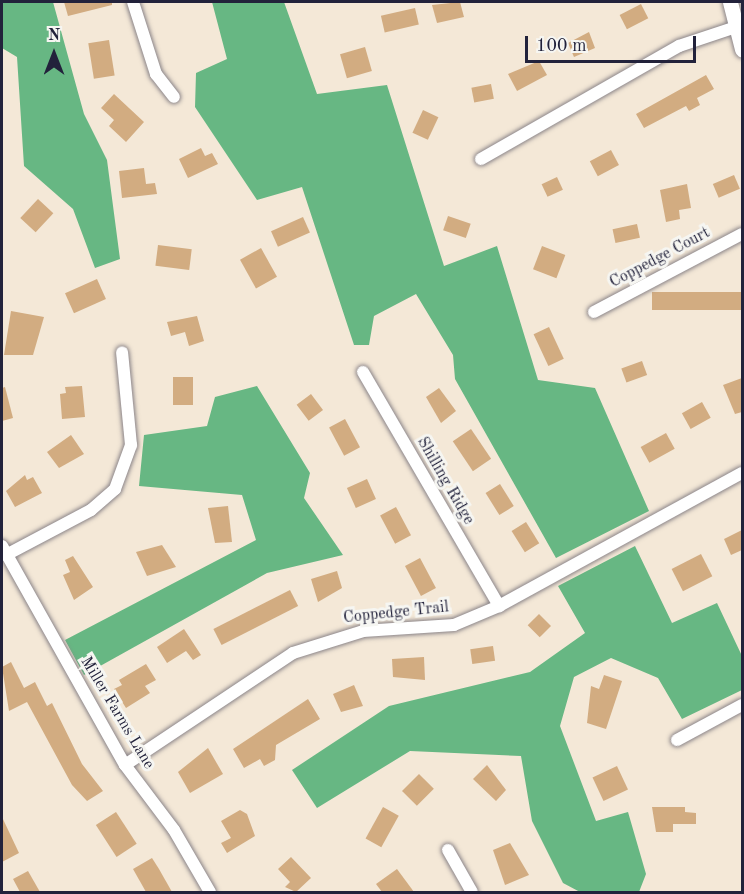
<!DOCTYPE html>
<style>
body{margin:0}
#map{position:relative;width:744px;height:894px;overflow:hidden;background:#f4e8d7;font-family:"Old Standard TT",serif}
div>[style]{position:absolute}
.forest>*{inset:0;background:#67b783}
.building>*{inset:0;background:#d2ac81;transform-origin:0 0}
.roads{filter:drop-shadow(0 0 2px #8b8589) drop-shadow(0 0 2px #8b8589)}
.minor>*{height:12px;margin:-6px;padding:0 6px;transform-origin:6px;border-radius:6px;background:#fff}
.tertiary>*{height:15px;margin:-7.5px;padding:0 7.5px;transform-origin:7.5px;border-radius:7.5px;background:#fff}
span{translate:-50% -50%;white-space:nowrap;text-align:center;line-height:1.15;-webkit-text-stroke:6px #f6f6f2;paint-order:stroke}
.street-label{font-size:16px;color:#22223b}
.frame{position:absolute;inset:0;border:3px solid #22223b;pointer-events:none}
.north{position:absolute;left:24px;top:24px;width:60px;height:60px;-webkit-text-stroke:4px #f6f6f2;paint-order:stroke;rotate:0deg;font-size:16px;font-weight:700;line-height:24px;text-align:center;color:#22223b}
.north::after{content:'';display:block;margin:auto;width:21px;height:27px;background:#22223b;clip-path:polygon(50% 0,100% 100%,50% 72%,0 100%)}
.scale{position:absolute;left:525px;top:36px;width:171px;height:27px;box-sizing:border-box;border:3px solid #22223b;border-top:0;padding-left:8px;font-size:18px;line-height:21px;white-space:nowrap;color:#22223b;-webkit-text-stroke:4px #f6f6f2;paint-order:stroke}
</style>
<div id="map">
<div class="forest">
<i style="clip-path:polygon(2px 2px,53px 2px,84px 114px,107px 160px,120px 259px,95px 268px,73px 209px,24px 166px,17px 57px,2px 48px)"></i>
<i style="clip-path:polygon(212px 2px,284px 2px,317px 94px,387px 85px,444px 266px,497px 246px,538px 380px,595px 388px,649px 511px,556px 558px,455px 379px,453px 355px,416px 294px,374px 316px,369px 345px,354px 345px,302px 187px,257px 200px,195px 107px,196px 73px,227px 59px)"></i>
<i style="clip-path:polygon(257px 386px,310px 473px,304px 498px,343px 555px,267px 573px,84px 675px,65px 640px,256px 540px,242px 495px,139px 486px,144px 435px,207px 426px,215px 397px)"></i>
<i style="clip-path:polygon(635px 546px,672px 623px,717px 603px,742px 656px,742px 690px,682px 719px,658px 678px,611px 658px,574px 677px,560px 726px,596px 821px,628px 812px,646px 874px,639px 892px,580px 892px,563px 883px,532px 821px,521px 756px,410px 751px,317px 808px,292px 770px,389px 706px,530px 672px,585px 633px,558px 586px)"></i>
</div>
<div class="building">
<i style="clip-path:polygon(64px 2px,112px 2px,112px 5px,68px 16px)"></i>
<i style="clip-path:polygon(460px 2px,464px 17px,437px 23px,432px 5px)"></i>
<i style="left:641px;top:4px;width:16px;height:24px;rotate:63deg"></i>
<i style="left:415px;top:8px;width:17px;height:35px;rotate:77deg"></i>
<i style="clip-path:polygon(589px 32px,595px 48px,574px 57px,568px 43px)"></i>
<i style="left:109px;top:40px;width:36px;height:21px;rotate:81deg"></i>
<i style="left:365px;top:47px;width:25px;height:26px;rotate:74deg"></i>
<i style="clip-path:polygon(539px 61px,547px 75px,517px 91px,508px 74px)"></i>
<i style="clip-path:polygon(706px 75px,714px 89px,697px 98px,700px 105px,689px 111px,686px 106px,644px 128px,636px 114px)"></i>
<i style="left:491px;top:84px;width:15px;height:20px;rotate:79deg"></i>
<i style="clip-path:polygon(114px 94px,144px 122px,126px 142px,109px 126px,114px 120px,101px 108px)"></i>
<i style="left:423px;top:110px;width:17px;height:25px;rotate:25deg"></i>
<i style="clip-path:polygon(201px 148px,205px 156px,212px 153px,218px 164px,188px 178px,179px 159px)"></i>
<i style="left:611px;top:150px;width:17px;height:24px;rotate:62deg"></i>
<i style="clip-path:polygon(144px 168px,146px 184px,155px 183px,157px 194px,122px 198px,119px 171px)"></i>
<i style="left:734px;top:175px;width:15px;height:23px;rotate:67deg"></i>
<i style="left:557px;top:177px;width:14px;height:17px;rotate:65deg"></i>
<i style="clip-path:polygon(687px 184px,691px 208px,679px 210px,680px 219px,666px 222px,660px 190px)"></i>
<i style="left:38px;top:199px;width:21px;height:26px;rotate:43deg"></i>
<i style="left:448px;top:216px;width:24px;height:15px;rotate:19deg"></i>
<i style="left:303px;top:217px;width:17px;height:35px;rotate:66deg"></i>
<i style="left:637px;top:224px;width:14px;height:25px;rotate:78deg"></i>
<i style="left:158px;top:245px;width:34px;height:21px;rotate:7deg"></i>
<i style="left:542px;top:246px;width:25px;height:25px;rotate:21deg"></i>
<i style="left:261px;top:248px;width:33px;height:24px;rotate:61deg"></i>
<i style="left:97px;top:279px;width:22px;height:35px;rotate:66deg"></i>
<i style="left:742px;top:292px;width:18px;height:90px;rotate:90deg"></i>
<i style="clip-path:polygon(11px 311px,44px 317px,33px 355px,4px 355px)"></i>
<i style="clip-path:polygon(197px 316px,204px 341px,189px 346px,185px 332px,171px 336px,167px 322px)"></i>
<i style="left:549px;top:327px;width:35px;height:17px;rotate:65deg"></i>
<i style="left:642px;top:361px;width:15px;height:22px;rotate:70deg"></i>
<i style="left:173px;top:377px;width:20px;height:28px"></i>
<i style="clip-path:polygon(742px 378px,742px 412px,735px 414px,723px 385px)"></i>
<i style="clip-path:polygon(82px 386px,85px 417px,62px 419px,60px 394px,66px 393px,65px 387px)"></i>
<i style="clip-path:polygon(5px 387px,13px 418px,2px 421px,2px 388px)"></i>
<i style="clip-path:polygon(439px 388px,456px 411px,441px 423px,426px 397px)"></i>
<i style="left:311px;top:394px;width:20px;height:18px;rotate:53deg"></i>
<i style="left:702px;top:402px;width:18px;height:23px;rotate:61deg"></i>
<i style="left:345px;top:419px;width:32px;height:18px;rotate:62deg"></i>
<i style="left:471px;top:429px;width:36px;height:22px;rotate:56deg"></i>
<i style="left:666px;top:433px;width:18px;height:29px;rotate:61deg"></i>
<i style="clip-path:polygon(71px 435px,84px 454px,59px 468px,47px 452px)"></i>
<i style="clip-path:polygon(25px 475px,27px 480px,33px 477px,42px 493px,15px 507px,6px 491px)"></i>
<i style="left:367px;top:479px;width:22px;height:22px;rotate:66deg"></i>
<i style="left:500px;top:484px;width:26px;height:17px;rotate:58deg"></i>
<i style="clip-path:polygon(228px 506px,232px 542px,215px 543px,208px 508px)"></i>
<i style="left:396px;top:507px;width:32px;height:18px;rotate:62deg"></i>
<i style="left:526px;top:522px;width:25px;height:17px;rotate:58deg"></i>
<i style="clip-path:polygon(742px 530px,742px 550px,731px 555px,724px 539px)"></i>
<i style="clip-path:polygon(162px 545px,176px 567px,147px 576px,136px 552px)"></i>
<i style="left:701px;top:554px;width:25px;height:33px;rotate:63deg"></i>
<i style="clip-path:polygon(73px 556px,93px 587px,74px 600px,63px 575px,70px 572px,65px 560px)"></i>
<i style="left:420px;top:558px;width:34px;height:17px;rotate:62deg"></i>
<i style="clip-path:polygon(337px 571px,342px 588px,318px 602px,311px 579px)"></i>
<i style="left:290px;top:590px;width:18px;height:86px;rotate:63deg"></i>
<i style="left:539px;top:614px;width:17px;height:16px;rotate:45deg"></i>
<i style="clip-path:polygon(184px 629px,201px 655px,193px 660px,186px 651px,167px 663px,157px 647px)"></i>
<i style="left:493px;top:646px;width:15px;height:23px;rotate:82deg"></i>
<i style="clip-path:polygon(424px 657px,425px 680px,393px 677px,392px 659px)"></i>
<i style="clip-path:polygon(11px 662px,24px 688px,35px 682px,47px 706px,52px 703px,82px 764px,103px 791px,87px 801px,72px 785px,27px 702px,9px 711px,2px 667px)"></i>
<i style="clip-path:polygon(146px 664px,156px 680px,145px 686px,150px 693px,126px 708px,114px 689px,122px 685px,119px 680px)"></i>
<i style="clip-path:polygon(604px 675px,622px 681px,606px 729px,587px 723px,591px 686px,599px 689px)"></i>
<i style="clip-path:polygon(354px 685px,363px 706px,341px 712px,333px 694px)"></i>
<i style="clip-path:polygon(308px 699px,320px 719px,276px 745px,275px 760px,264px 766px,260px 759px,244px 768px,233px 749px)"></i>
<i style="clip-path:polygon(208px 748px,223px 774px,190px 793px,178px 772px)"></i>
<i style="clip-path:polygon(487px 765px,506px 790px,496px 801px,473px 779px)"></i>
<i style="left:617px;top:766px;width:26px;height:27px;rotate:65deg"></i>
<i style="left:419px;top:774px;width:21px;height:24px;rotate:45deg"></i>
<i style="left:383px;top:807px;width:18px;height:36px;rotate:29deg"></i>
<i style="clip-path:polygon(652px 807px,685px 807px,685px 812px,696px 813px,696px 824px,673px 824px,673px 832px,656px 832px)"></i>
<i style="clip-path:polygon(240px 810px,247px 814px,255px 836px,227px 853px,221px 843px,231px 838px,221px 821px)"></i>
<i style="left:116px;top:812px;width:38px;height:24px;rotate:57deg"></i>
<i style="clip-path:polygon(2px 817px,19px 853px,2px 862px)"></i>
<i style="clip-path:polygon(510px 843px,529px 875px,505px 885px,493px 850px)"></i>
<i style="clip-path:polygon(291px 857px,311px 878px,296px 892px,285px 887px,290px 882px,278px 869px)"></i>
<i style="clip-path:polygon(152px 858px,159px 869px,172px 892px,146px 892px,133px 869px)"></i>
<i style="clip-path:polygon(397px 869px,414px 892px,382px 892px,376px 884px)"></i>
<i style="clip-path:polygon(28px 871px,40px 892px,20px 892px,13px 879px)"></i>
</div>
<div class="roads">
<div class="minor">
<i style="left:133px;top:2px;width:76px;rotate:72.3deg"></i>
<i style="left:156px;top:74px;width:29px;rotate:52deg"></i>
<i style="left:481px;top:159px;width:228px;rotate:-29.7deg"></i>
<i style="left:679px;top:46px;width:66px;rotate:-18.4deg"></i>
<i style="left:594px;top:312px;width:167px;rotate:-27.8deg"></i>
<i style="left:363px;top:372px;width:271px;rotate:59.8deg"></i>
<i style="left:2px;top:546px;width:251px;rotate:60.7deg"></i>
<i style="left:125px;top:765px;width:81px;rotate:53deg"></i>
<i style="left:174px;top:830px;width:72px;rotate:59.9deg"></i>
<i style="left:6px;top:555px;width:96px;rotate:-27.9deg"></i>
<i style="left:91px;top:510px;width:32px;rotate:-41deg"></i>
<i style="left:115px;top:489px;width:47px;rotate:-70deg"></i>
<i style="left:131px;top:445px;width:93px;rotate:-95.5deg"></i>
<i style="left:677px;top:740px;width:74px;rotate:-28.3deg"></i>
<i style="left:125px;top:765px;width:202px;rotate:-33.7deg"></i>
<i style="left:293px;top:653px;width:73px;rotate:-17.4deg"></i>
<i style="left:363px;top:631px;width:91px;rotate:-3.8deg"></i>
<i style="left:454px;top:625px;width:49px;rotate:-22.9deg"></i>
<i style="left:499px;top:606px;width:277px;rotate:-28.7deg"></i>
<i style="left:448px;top:850px;width:48px;rotate:60.3deg"></i>
</div>
<div class="tertiary">
<i style="left:730px;top:2px;width:49px;rotate:75.7deg"></i>
</div>
</div>
<div class="street-label">
<span style="left:660px;top:258px;rotate:-28deg">Coppedge Court</span>
<span style="left:445px;top:481px;rotate:60deg">Shilling Ridge</span>
<span style="left:396px;top:613px;rotate:-6deg">Coppedge Trail</span>
<span style="left:117px;top:713px;rotate:59deg">Miller Farms Lane</span>
</div>
<div class="frame"></div>
<div class="north">N</div>
<div class="scale">100 m</div>
</div>
